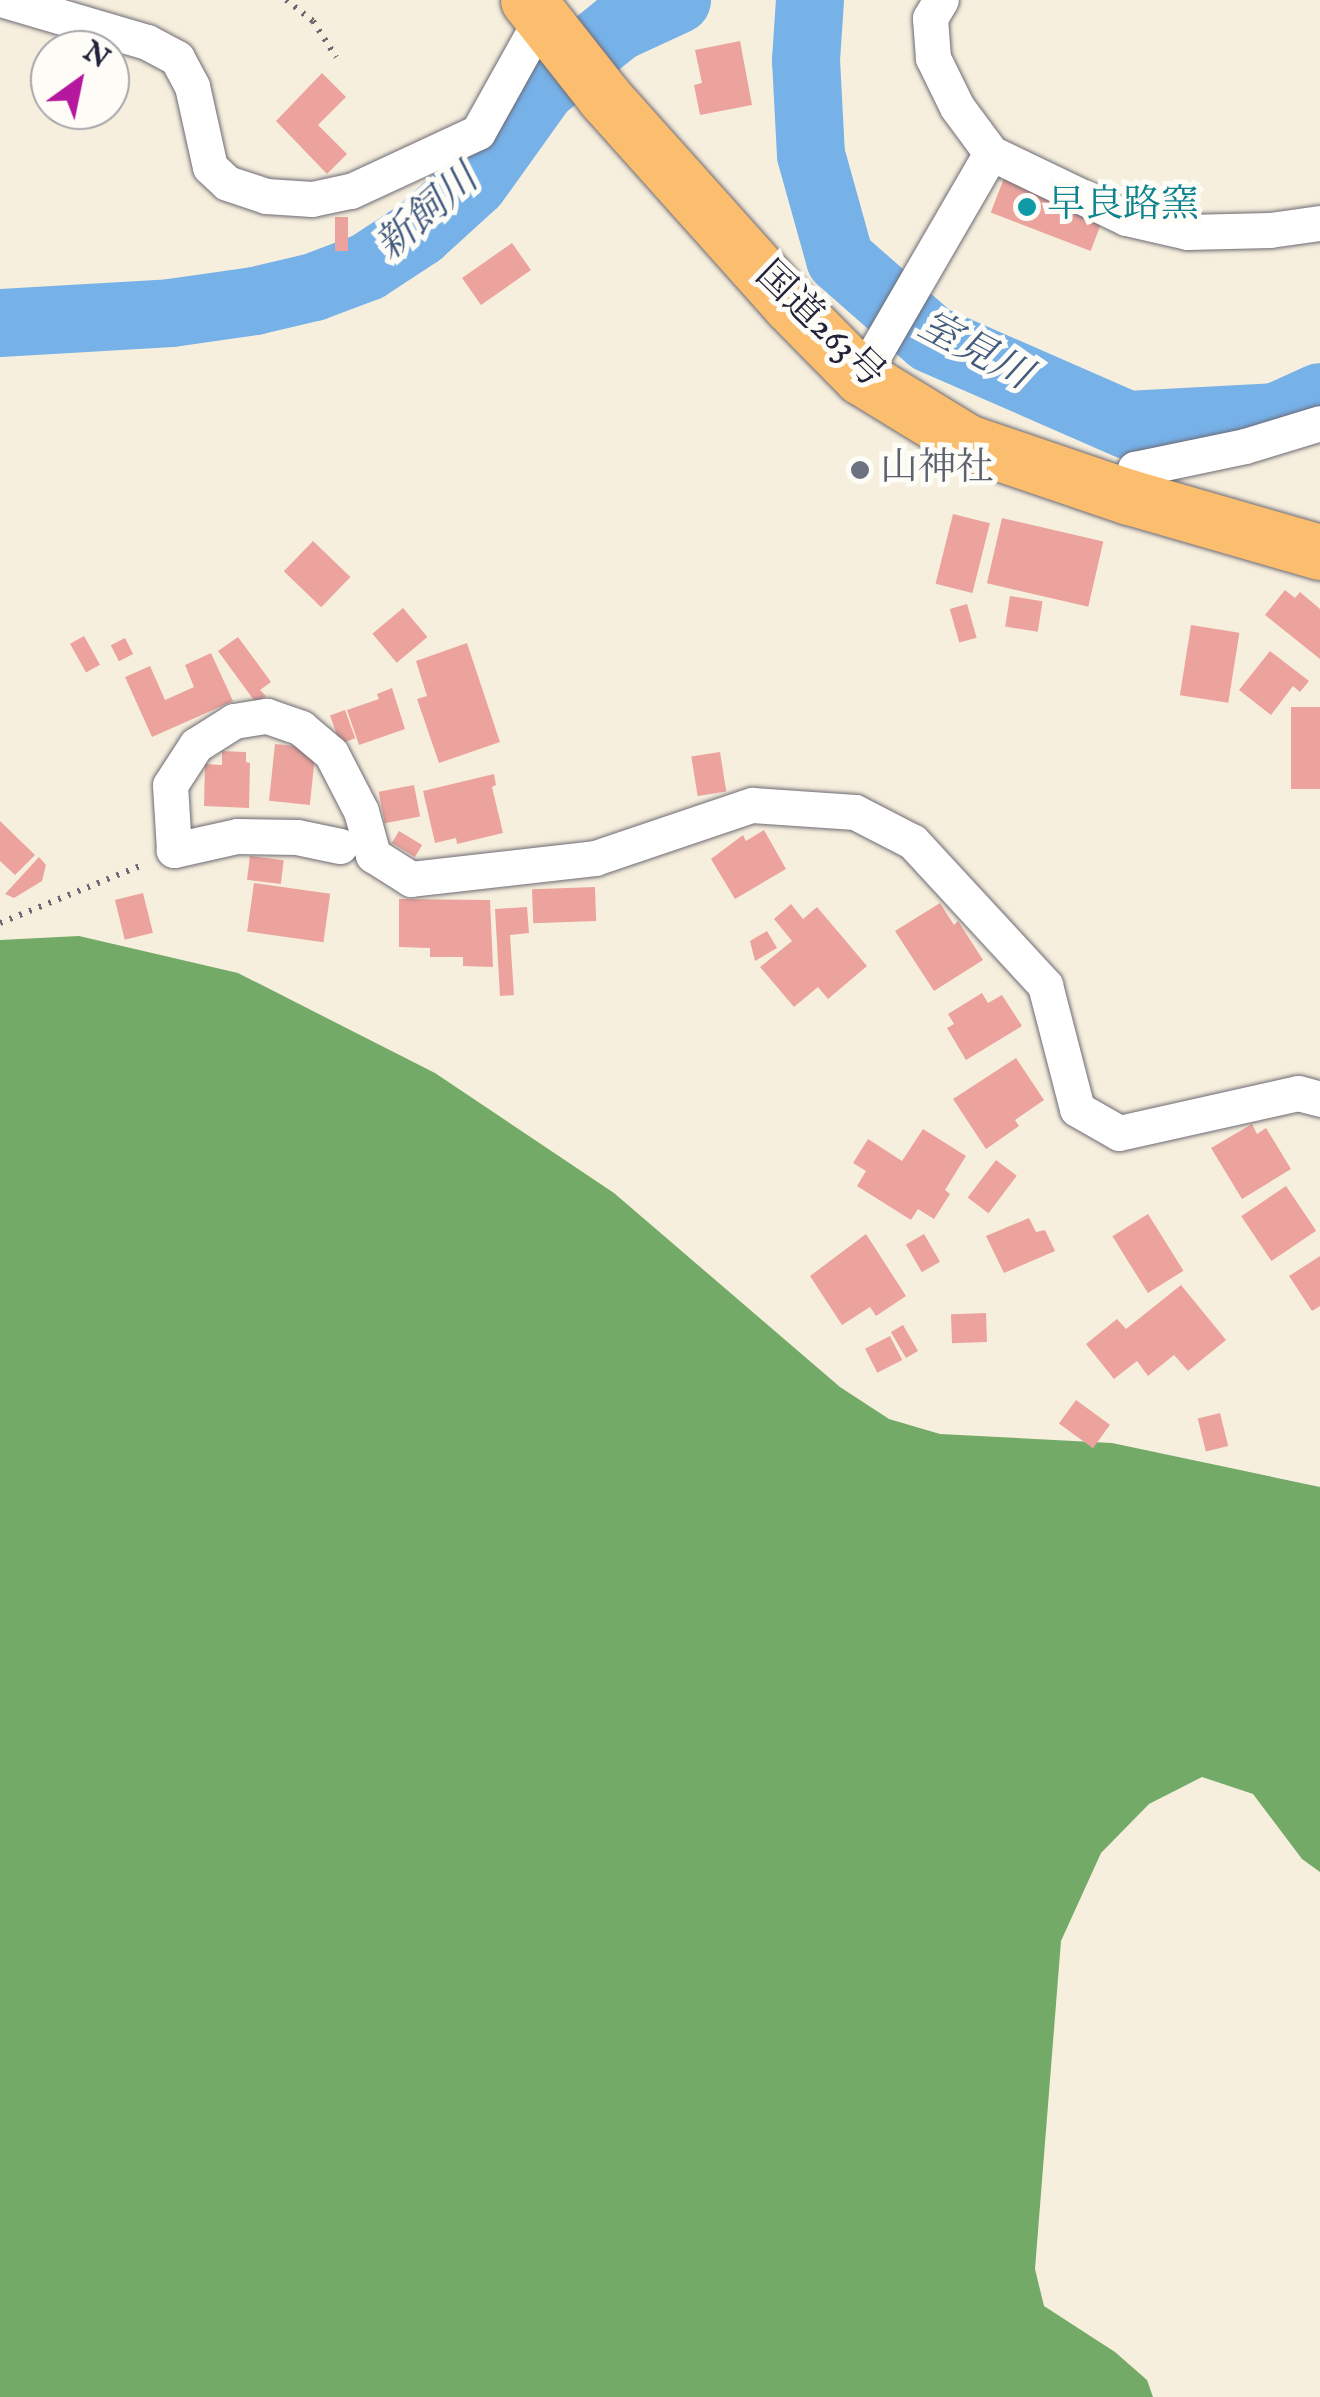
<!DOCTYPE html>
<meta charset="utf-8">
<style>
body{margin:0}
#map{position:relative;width:1320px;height:2397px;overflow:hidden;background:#f7efdd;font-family:"IM FELL English","Noto Serif JP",serif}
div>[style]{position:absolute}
.forest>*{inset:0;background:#74aa67}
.river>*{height:68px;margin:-34px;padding:0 34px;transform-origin:34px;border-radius:34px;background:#76b1e8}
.building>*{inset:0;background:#eca39d;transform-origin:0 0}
.path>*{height:6px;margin-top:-3px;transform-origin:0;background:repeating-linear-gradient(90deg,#6d6a74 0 2.5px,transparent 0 10.5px)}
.roads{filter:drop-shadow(0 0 2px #6d6a74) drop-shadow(0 0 2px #6d6a74)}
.minor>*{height:35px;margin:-17.5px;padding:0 17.5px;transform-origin:17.5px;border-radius:17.5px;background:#fff}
.trunk>*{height:55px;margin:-27.5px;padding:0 27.5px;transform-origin:27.5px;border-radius:27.5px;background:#fbbd6e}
.dots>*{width:28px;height:28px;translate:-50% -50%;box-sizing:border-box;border:5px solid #fdfcf7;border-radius:50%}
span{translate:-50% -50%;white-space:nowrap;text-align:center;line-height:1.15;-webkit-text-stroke:10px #fdfcf7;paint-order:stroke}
.culture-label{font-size:38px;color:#0d838f}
.left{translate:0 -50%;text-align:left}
.street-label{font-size:38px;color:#22223b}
.worship-label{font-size:38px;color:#5b616d}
.water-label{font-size:40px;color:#445b80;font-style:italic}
.north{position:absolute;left:30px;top:30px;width:100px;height:100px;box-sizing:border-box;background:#fdfcf7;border:2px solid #a5a5ac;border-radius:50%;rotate:33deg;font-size:28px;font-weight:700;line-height:40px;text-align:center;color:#22223b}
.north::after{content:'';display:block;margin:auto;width:35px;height:45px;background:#b5179e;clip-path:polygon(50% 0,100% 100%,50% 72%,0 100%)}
</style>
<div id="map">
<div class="forest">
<i style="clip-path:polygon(79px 936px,238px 973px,435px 1073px,614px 1193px,840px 1387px,889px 1419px,940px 1434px,1112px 1443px,1320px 1487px,1320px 1872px,1302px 1859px,1253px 1794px,1202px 1777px,1149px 1804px,1101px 1853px,1061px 1941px,1035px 2269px,1044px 2306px,1115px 2352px,1147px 2380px,1153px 2397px,0 2397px,0 940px)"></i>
</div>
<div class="river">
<i style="left:810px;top:0;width:60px;rotate:93.8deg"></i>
<i style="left:806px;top:60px;width:95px;rotate:87deg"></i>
<i style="left:811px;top:155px;width:108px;rotate:74.4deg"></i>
<i style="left:840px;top:259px;width:121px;rotate:41.3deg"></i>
<i style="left:931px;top:339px;width:215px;rotate:23.6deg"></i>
<i style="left:1128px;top:425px;width:148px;rotate:-3.1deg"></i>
<i style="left:1276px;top:417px;width:48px;rotate:-24.4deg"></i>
<i style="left:0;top:323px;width:171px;rotate:-3.3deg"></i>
<i style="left:171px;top:313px;width:85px;rotate:-8.1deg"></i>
<i style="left:255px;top:301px;width:61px;rotate:-13.3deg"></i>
<i style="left:314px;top:287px;width:57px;rotate:-20.7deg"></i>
<i style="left:367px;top:267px;width:62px;rotate:-33.2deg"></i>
<i style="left:419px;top:233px;width:74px;rotate:-42.3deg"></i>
<i style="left:474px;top:183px;width:117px;rotate:-54.4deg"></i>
<i style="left:542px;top:88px;width:97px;rotate:-38.8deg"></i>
<i style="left:618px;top:27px;width:65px;rotate:-24.6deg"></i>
</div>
<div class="building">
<i style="clip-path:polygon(740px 41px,752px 105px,700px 115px,694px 85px,702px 83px,695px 50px)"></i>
<i style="clip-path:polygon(322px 73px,346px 97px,318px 125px,347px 154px,327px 174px,276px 121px)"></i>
<i style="left:1004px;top:178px;width:107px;height:37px;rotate:21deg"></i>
<i style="left:335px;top:217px;width:13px;height:34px"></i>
<i style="left:512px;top:243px;width:33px;height:61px;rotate:55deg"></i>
<i style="left:953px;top:514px;width:38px;height:72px;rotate:14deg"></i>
<i style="left:1002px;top:518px;width:104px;height:67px;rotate:13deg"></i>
<i style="left:313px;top:541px;width:52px;height:42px;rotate:44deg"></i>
<i style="clip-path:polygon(1285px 590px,1295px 598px,1300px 592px,1320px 609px,1320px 659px,1265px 615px)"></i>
<i style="left:1010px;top:596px;width:33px;height:31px;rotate:9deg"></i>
<i style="left:967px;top:604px;width:35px;height:18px;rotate:74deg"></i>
<i style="left:403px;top:608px;width:38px;height:40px;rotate:50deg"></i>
<i style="left:1191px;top:625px;width:49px;height:71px;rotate:9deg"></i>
<i style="left:84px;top:636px;width:33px;height:16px;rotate:61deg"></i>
<i style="clip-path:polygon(238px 637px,271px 682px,260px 690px,266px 696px,256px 703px,218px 651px)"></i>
<i style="left:125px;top:638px;width:18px;height:16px;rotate:63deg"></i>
<i style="clip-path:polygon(467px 643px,500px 742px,439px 763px,417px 699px,427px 696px,416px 661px)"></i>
<i style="clip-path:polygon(1270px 651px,1309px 681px,1300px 692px,1293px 686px,1271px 715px,1239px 690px)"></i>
<i style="clip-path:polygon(211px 653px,233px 701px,152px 737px,125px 677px,150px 666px,165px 700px,194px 687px,185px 665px)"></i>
<i style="clip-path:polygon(392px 688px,405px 729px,359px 745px,347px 710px,379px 699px,377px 694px)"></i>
<i style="left:1320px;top:707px;width:82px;height:29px;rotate:90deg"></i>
<i style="left:345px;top:710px;width:30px;height:16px;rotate:70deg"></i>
<i style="left:275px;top:744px;width:41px;height:57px;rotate:6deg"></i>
<i style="clip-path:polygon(222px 751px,246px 752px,246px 762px,250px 763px,249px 808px,204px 806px,205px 764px,222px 765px)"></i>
<i style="left:720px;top:752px;width:40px;height:29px;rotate:81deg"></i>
<i style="clip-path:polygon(494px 774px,496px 785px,492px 787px,503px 833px,457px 844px,456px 838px,435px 843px,423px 791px)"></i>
<i style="left:414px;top:785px;width:32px;height:36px;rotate:79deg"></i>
<i style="clip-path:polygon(0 821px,35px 855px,15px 875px,0 861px)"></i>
<i style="clip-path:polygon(764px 830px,786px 869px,735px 899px,711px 859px,743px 835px,746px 841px)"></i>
<i style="left:399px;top:831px;width:27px;height:14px;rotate:31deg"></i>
<i style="left:250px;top:856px;width:34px;height:24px;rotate:7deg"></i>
<i style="clip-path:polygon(39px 857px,46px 865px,42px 881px,14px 898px,5px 894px)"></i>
<i style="left:254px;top:883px;width:77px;height:49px;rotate:8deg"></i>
<i style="left:595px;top:887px;width:34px;height:63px;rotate:88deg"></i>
<i style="left:143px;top:893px;width:41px;height:29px;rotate:76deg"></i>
<i style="clip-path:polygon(399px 899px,490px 900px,493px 967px,463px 966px,463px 957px,430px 957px,430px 948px,399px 947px)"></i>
<i style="clip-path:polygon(940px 903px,954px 925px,958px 921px,983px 960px,934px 991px,895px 931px)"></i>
<i style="clip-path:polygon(791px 904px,803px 919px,817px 907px,867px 966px,828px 999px,818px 987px,794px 1007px,760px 967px,792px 941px,774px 919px)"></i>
<i style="clip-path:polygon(527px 907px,529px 933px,510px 935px,514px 995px,500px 996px,495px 909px)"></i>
<i style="clip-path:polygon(767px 931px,777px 948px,755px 961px,750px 941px)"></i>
<i style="clip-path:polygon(982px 993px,988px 1003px,1002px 995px,1022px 1026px,966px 1060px,947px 1028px,954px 1024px,948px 1014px)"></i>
<i style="clip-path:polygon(1016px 1058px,1044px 1100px,1015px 1120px,1019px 1126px,986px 1149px,953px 1099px)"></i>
<i style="clip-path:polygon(1252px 1124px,1257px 1134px,1266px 1128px,1291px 1169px,1242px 1199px,1211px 1148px)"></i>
<i style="clip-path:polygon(923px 1129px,966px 1156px,945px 1190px,950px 1194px,934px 1219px,918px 1209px,911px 1220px,857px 1186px,866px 1171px,853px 1163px,868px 1139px,902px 1161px)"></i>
<i style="left:996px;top:1160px;width:26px;height:47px;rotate:37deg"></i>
<i style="left:1286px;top:1186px;width:54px;height:54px;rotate:56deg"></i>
<i style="left:1148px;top:1214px;width:67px;height:42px;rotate:58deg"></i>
<i style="clip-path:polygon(1029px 1218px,1036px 1232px,1045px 1230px,1055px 1251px,1004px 1273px,986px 1236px)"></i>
<i style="clip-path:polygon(866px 1234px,906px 1296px,876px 1316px,870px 1307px,842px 1325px,810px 1276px)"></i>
<i style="left:924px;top:1234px;width:32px;height:21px;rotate:60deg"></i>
<i style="clip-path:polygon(1320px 1256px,1320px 1306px,1312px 1311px,1289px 1276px)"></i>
<i style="clip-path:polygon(1181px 1285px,1226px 1340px,1188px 1371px,1174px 1355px,1148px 1376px,1137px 1361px,1114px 1379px,1086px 1344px,1117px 1319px,1126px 1329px)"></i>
<i style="left:986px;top:1313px;width:29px;height:35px;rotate:88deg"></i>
<i style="left:903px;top:1325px;width:30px;height:14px;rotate:60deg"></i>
<i style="left:890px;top:1336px;width:27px;height:28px;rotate:63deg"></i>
<i style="left:1076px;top:1400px;width:42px;height:29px;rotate:36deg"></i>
<i style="left:1220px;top:1413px;width:34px;height:23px;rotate:76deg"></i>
</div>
<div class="path">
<i style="left:286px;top:0;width:34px;rotate:38deg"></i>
<i style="left:313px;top:21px;width:43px;rotate:57.4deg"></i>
<i style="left:0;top:923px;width:153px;rotate:-22.2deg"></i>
</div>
<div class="roads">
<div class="minor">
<i style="left:4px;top:0;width:149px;rotate:16.4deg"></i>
<i style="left:147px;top:42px;width:34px;rotate:28deg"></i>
<i style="left:177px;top:58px;width:32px;rotate:62deg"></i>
<i style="left:192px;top:86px;width:83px;rotate:77.5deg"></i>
<i style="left:210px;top:167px;width:23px;rotate:43deg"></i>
<i style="left:227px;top:183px;width:41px;rotate:18.4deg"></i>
<i style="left:266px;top:196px;width:46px;rotate:3.7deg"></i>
<i style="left:312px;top:199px;width:40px;rotate:-12deg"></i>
<i style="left:351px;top:191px;width:140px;rotate:-24.9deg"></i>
<i style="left:478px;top:132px;width:132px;rotate:-60.9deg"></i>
<i style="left:991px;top:153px;width:150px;rotate:25.7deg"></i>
<i style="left:1126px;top:218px;width:63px;rotate:12.9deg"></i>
<i style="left:1187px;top:232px;width:83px;rotate:-1.4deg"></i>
<i style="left:1270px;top:230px;width:50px;rotate:-8deg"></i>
<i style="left:861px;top:377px;width:259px;rotate:-59.9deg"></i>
<i style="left:991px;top:153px;width:57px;rotate:-126.5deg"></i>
<i style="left:957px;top:107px;width:55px;rotate:-116.1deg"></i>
<i style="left:933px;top:58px;width:40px;rotate:-94.3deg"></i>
<i style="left:930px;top:18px;width:21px;rotate:-59deg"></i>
<i style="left:1129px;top:497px;width:29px;rotate:-78deg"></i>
<i style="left:1135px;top:469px;width:112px;rotate:-11.8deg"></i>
<i style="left:1245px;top:446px;width:78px;rotate:-17deg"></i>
<i style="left:340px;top:846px;width:44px;rotate:-168.2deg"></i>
<i style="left:297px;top:837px;width:60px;rotate:-179deg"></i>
<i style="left:237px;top:836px;width:65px;rotate:167.5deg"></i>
<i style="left:174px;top:850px;width:65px;rotate:-93.5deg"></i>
<i style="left:170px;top:785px;width:48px;rotate:-57deg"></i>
<i style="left:196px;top:745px;width:45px;rotate:-32.3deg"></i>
<i style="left:234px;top:721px;width:33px;rotate:-9deg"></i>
<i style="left:267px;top:716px;width:36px;rotate:19deg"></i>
<i style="left:301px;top:728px;width:39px;rotate:40deg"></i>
<i style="left:331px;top:753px;width:65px;rotate:62.7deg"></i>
<i style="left:361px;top:811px;width:46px;rotate:74.7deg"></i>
<i style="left:373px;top:855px;width:45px;rotate:32.3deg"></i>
<i style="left:411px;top:879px;width:185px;rotate:-6.5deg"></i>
<i style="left:595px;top:858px;width:166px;rotate:-18.7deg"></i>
<i style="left:752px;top:805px;width:103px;rotate:3.9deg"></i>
<i style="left:855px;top:812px;width:65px;rotate:27.3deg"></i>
<i style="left:913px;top:842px;width:195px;rotate:47.3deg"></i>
<i style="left:1045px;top:985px;width:128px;rotate:75.5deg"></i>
<i style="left:1077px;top:1109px;width:48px;rotate:29.7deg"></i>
<i style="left:1119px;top:1133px;width:183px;rotate:-12.6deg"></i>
<i style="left:1298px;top:1093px;width:23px;rotate:15deg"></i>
</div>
<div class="trunk">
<i style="left:528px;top:0;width:125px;rotate:51.8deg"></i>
<i style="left:605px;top:98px;width:276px;rotate:48.2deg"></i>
<i style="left:789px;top:304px;width:103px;rotate:45.4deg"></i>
<i style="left:861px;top:377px;width:124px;rotate:31.5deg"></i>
<i style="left:967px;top:442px;width:171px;rotate:18.8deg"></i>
<i style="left:1129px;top:497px;width:199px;rotate:16.1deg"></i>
</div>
</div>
<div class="dots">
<i style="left:1027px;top:207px;background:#0f9aa8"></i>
<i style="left:860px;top:470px;background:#6b7280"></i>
</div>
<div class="culture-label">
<span class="left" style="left:1047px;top:207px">早良路窯</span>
</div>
<div class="street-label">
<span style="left:819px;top:326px;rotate:44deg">国道263号</span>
</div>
<div class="worship-label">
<span class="left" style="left:880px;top:470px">山神社</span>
</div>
<div class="water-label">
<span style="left:428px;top:214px;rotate:-41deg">新飼川</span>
<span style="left:974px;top:352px;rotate:28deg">室見川</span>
</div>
<div class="north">N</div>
</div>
